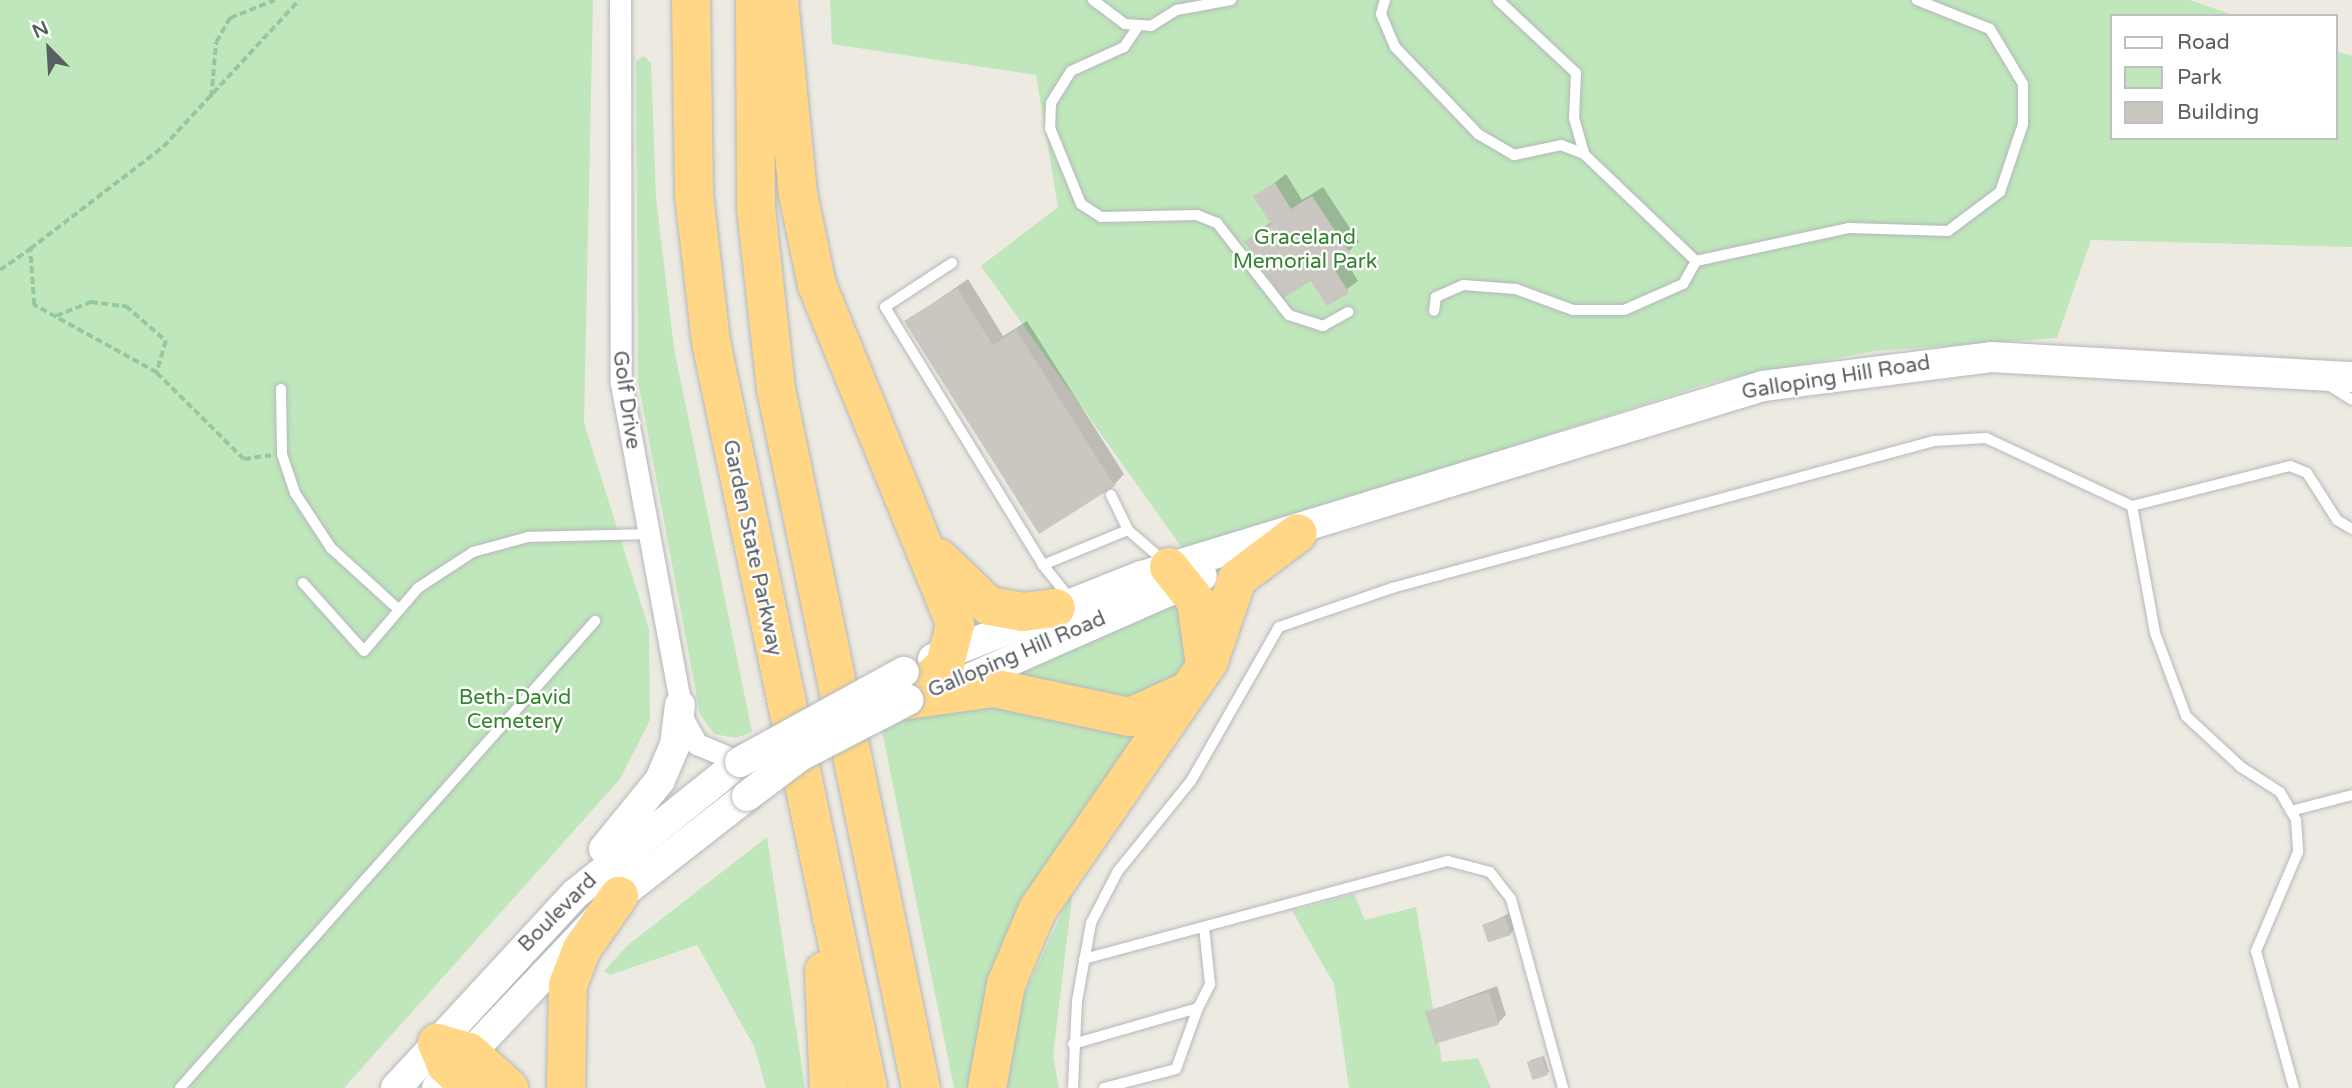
<!DOCTYPE html>
<style>
body{margin:0}
#map{position:relative;width:2352px;height:1088px;overflow:hidden;background:#edeae1;font-family:"Varela Round",sans-serif}
div>[style]{position:absolute}
.green>*{inset:0;background:#bfe7bb}
.shadow>*{inset:0;background:#0003}
.building>*{inset:0;background:#cac6c0;transform-origin:0 0}
.path>*{height:3.5px;margin-top:-1.75px;transform-origin:0;background:repeating-linear-gradient(90deg,#94c89f 0 7px,transparent 0 10.5px)}
.roads{filter:drop-shadow(0 0 2px #b4b8bc) drop-shadow(0 0 2px #b4b8bc)}
.lane>*{height:10px;margin:-5px;padding:0 5px;transform-origin:5px;border-radius:5px;background:#fff}
.street>*{height:21px;margin:-10.5px;padding:0 10.5px;transform-origin:10.5px;border-radius:10.5px;background:#fff}
.secondary>*{height:30px;margin:-15px;padding:0 15px;transform-origin:15px;border-radius:15px;background:#fff}
.highway>*{height:38px;margin:-19px;padding:0 19px;transform-origin:19px;border-radius:19px;background:#ffd786}
.bridges{filter:drop-shadow(0 0 2px #b5b9bf) drop-shadow(0 0 2px #b5b9bf)}
.secondary-bridge>*{height:30px;margin:-15px;padding:0 15px;transform-origin:15px;border-radius:15px;background:#fff}
span{translate:-50% -50%;white-space:nowrap;text-align:center;line-height:1.15;-webkit-text-stroke:5px #fff;paint-order:stroke}
.park-label{font-size:21px;color:#32842f}
.street-label{font-size:21px;color:#595e63}
.legend{position:absolute;left:2110px;top:14px;width:228px;height:126px;box-sizing:border-box;background:#fff;border:2px solid #bdbfc1;margin:0;padding:9px 12px;list-style:none;font-size:21px;color:#595e63}
.legend li{display:flex;align-items:center;gap:14px;height:35px}
.legend b{width:35px;border:2px solid #bdbfc1}
.north{position:absolute;left:14px;top:14px;width:70px;height:70px;-webkit-text-stroke:5px #fff;paint-order:stroke;rotate:336deg;font-size:19px;font-weight:700;line-height:28px;text-align:center;color:#595e63}
.north::after{content:'';display:block;margin:auto;width:24px;height:32px;background:#595e63;clip-path:polygon(50% 0,100% 100%,50% 72%,0 100%)}
</style>
<div id="map">
<div class="green">
<i style="clip-path:polygon(0 0,593px 0,584px 423px,649px 629px,650px 720px,620px 779px,344px 1088px,0 1088px)"></i>
<i style="clip-path:polygon(830px 0,2190px 0,2236px 16px,2112px 16px,2112px 138px,2336px 138px,2336px 51px,2352px 56px,2352px 247px,2091px 240px,2057px 338px,1875px 351px,1716px 381px,1185px 552px,981px 266px,1058px 207px,1036px 75px,832px 44px)"></i>
<i style="clip-path:polygon(644px 56px,651px 63px,656px 198px,674px 348px,752px 732px,736px 738px,714px 734px,700px 714px,638px 381px,636px 61px)"></i>
<i style="clip-path:polygon(1178px 600px,1189px 658px,1164px 699px,1046px 693px,1015px 672px)"></i>
<i style="clip-path:polygon(983px 696px,1144px 732px,1024px 903px,977px 1088px,954px 1088px,882px 731px,943px 701px)"></i>
<i style="clip-path:polygon(767px 837px,805px 1088px,766px 1088px,754px 1046px,697px 945px,610px 975px,604px 971px,628px 945px)"></i>
<i style="clip-path:polygon(1073px 889px,1053px 1056px,1059px 1088px,1006px 1088px,1011px 1023px)"></i>
<i style="clip-path:polygon(1354px 894px,1365px 920px,1416px 907px,1442px 1062px,1478px 1058px,1491px 1088px,1349px 1088px,1334px 984px,1292px 911px)"></i>
</div>
<div class="shadow">
<i style="clip-path:polygon(1286px 174px,1302px 200px,1323px 187px,1359px 242px,1343px 256px,1358px 281px,1327px 304px,1311px 278px,1247px 241px,1271px 222px,1256px 197px)"></i>
<i style="clip-path:polygon(968px 279px,1003px 336px,1027px 321px,1124px 474px,1114px 485px,907px 321px)"></i>
<i style="clip-path:polygon(1510px 913px,1515px 929px,1510px 934px,1485px 925px)"></i>
<i style="clip-path:polygon(1497px 986px,1506px 1015px,1498px 1023px,1427px 1012px)"></i>
<i style="clip-path:polygon(1544px 1056px,1549px 1072px,1547px 1073px,1530px 1060px)"></i>
</div>
<div class="building">
<i style="clip-path:polygon(1275px 183px,1291px 209px,1312px 196px,1350px 253px,1332px 265px,1349px 293px,1327px 306px,1311px 281px,1283px 298px,1244px 241px,1271px 224px,1253px 196px)"></i>
<i style="clip-path:polygon(957px 288px,993px 345px,1016px 330px,1115px 486px,1039px 534px,904px 321px)"></i>
<i style="left:1505px;top:917px;width:19px;height:24px;rotate:72deg"></i>
<i style="left:1489px;top:992px;width:34px;height:67px;rotate:73deg"></i>
<i style="left:1542px;top:1057px;width:19px;height:16px;rotate:72deg"></i>
</div>
<div class="path">
<i style="left:211px;top:97px;width:55px;rotate:-84.8deg"></i>
<i style="left:216px;top:42px;width:28px;rotate:-60deg"></i>
<i style="left:230px;top:18px;width:48px;rotate:-21.8deg"></i>
<i style="left:0;top:270px;width:37px;rotate:-35deg"></i>
<i style="left:56px;top:316px;width:38px;rotate:-22deg"></i>
<i style="left:91px;top:302px;width:35px;rotate:7deg"></i>
<i style="left:126px;top:306px;width:53px;rotate:41.2deg"></i>
<i style="left:166px;top:341px;width:33px;rotate:106deg"></i>
<i style="left:157px;top:373px;width:141px;rotate:-151.1deg"></i>
<i style="left:34px;top:305px;width:56px;rotate:-94.1deg"></i>
<i style="left:30px;top:249px;width:168px;rotate:-37.5deg"></i>
<i style="left:163px;top:147px;width:200px;rotate:-47.2deg"></i>
<i style="left:157px;top:373px;width:122px;rotate:44.7deg"></i>
<i style="left:244px;top:459px;width:27px;rotate:-8deg"></i>
</div>
<div class="roads">
<div class="lane">
<i style="left:1093px;top:0;width:40px;rotate:37deg"></i>
<i style="left:1125px;top:24px;width:26px;rotate:4deg"></i>
<i style="left:1151px;top:26px;width:31px;rotate:-32deg"></i>
<i style="left:1177px;top:10px;width:55px;rotate:-10.5deg"></i>
<i style="left:1385px;top:0;width:15px;rotate:106deg"></i>
<i style="left:1381px;top:14px;width:36px;rotate:67deg"></i>
<i style="left:1395px;top:47px;width:120px;rotate:46.3deg"></i>
<i style="left:1478px;top:134px;width:42px;rotate:30.3deg"></i>
<i style="left:1514px;top:155px;width:48px;rotate:-12deg"></i>
<i style="left:1561px;top:145px;width:25px;rotate:21deg"></i>
<i style="left:1584px;top:154px;width:155px;rotate:43.7deg"></i>
<i style="left:1696px;top:261px;width:26px;rotate:119deg"></i>
<i style="left:1683px;top:284px;width:64px;rotate:156.2deg"></i>
<i style="left:1624px;top:310px;width:51px;rotate:180deg"></i>
<i style="left:1573px;top:310px;width:61px;rotate:-159.8deg"></i>
<i style="left:1516px;top:289px;width:53px;rotate:-175.7deg"></i>
<i style="left:1463px;top:285px;width:30px;rotate:156deg"></i>
<i style="left:1436px;top:297px;width:14px;rotate:98deg"></i>
<i style="left:1498px;top:0;width:107px;rotate:43.1deg"></i>
<i style="left:1576px;top:73px;width:45px;rotate:92.5deg"></i>
<i style="left:1574px;top:118px;width:37px;rotate:74deg"></i>
<i style="left:1139px;top:25px;width:27px;rotate:124deg"></i>
<i style="left:1124px;top:47px;width:58px;rotate:155.6deg"></i>
<i style="left:1071px;top:71px;width:38px;rotate:122deg"></i>
<i style="left:1051px;top:103px;width:25px;rotate:92deg"></i>
<i style="left:1050px;top:128px;width:82px;rotate:67.8deg"></i>
<i style="left:1081px;top:204px;width:24px;rotate:33deg"></i>
<i style="left:1101px;top:217px;width:96px;rotate:-1.2deg"></i>
<i style="left:1197px;top:215px;width:22px;rotate:22deg"></i>
<i style="left:1217px;top:223px;width:117px;rotate:52deg"></i>
<i style="left:1289px;top:315px;width:36px;rotate:18deg"></i>
<i style="left:1323px;top:326px;width:29px;rotate:-29deg"></i>
<i style="left:1696px;top:261px;width:157px;rotate:-12.2deg"></i>
<i style="left:1849px;top:228px;width:99px;rotate:1.7deg"></i>
<i style="left:1948px;top:231px;width:65px;rotate:-36.9deg"></i>
<i style="left:2000px;top:192px;width:72px;rotate:-71.3deg"></i>
<i style="left:2023px;top:124px;width:40px;rotate:-90deg"></i>
<i style="left:2023px;top:84px;width:64px;rotate:-121deg"></i>
<i style="left:1990px;top:29px;width:79px;rotate:-158.3deg"></i>
<i style="left:952px;top:263px;width:80px;rotate:146.7deg"></i>
<i style="left:885px;top:307px;width:303px;rotate:58.5deg"></i>
<i style="left:1043px;top:565px;width:92px;rotate:-22.4deg"></i>
<i style="left:2330px;top:386px;width:26px;rotate:32deg"></i>
<i style="left:281px;top:389px;width:65px;rotate:89.1deg"></i>
<i style="left:282px;top:454px;width:41px;rotate:71.6deg"></i>
<i style="left:295px;top:493px;width:66px;rotate:56.8deg"></i>
<i style="left:331px;top:548px;width:91px;rotate:42.3deg"></i>
<i style="left:1111px;top:495px;width:39px;rotate:64deg"></i>
<i style="left:1128px;top:530px;width:49px;rotate:40.9deg"></i>
<i style="left:2132px;top:506px;width:129px;rotate:79.7deg"></i>
<i style="left:2155px;top:633px;width:89px;rotate:69.5deg"></i>
<i style="left:2186px;top:716px;width:75px;rotate:42.8deg"></i>
<i style="left:2241px;top:767px;width:46px;rotate:32.7deg"></i>
<i style="left:2280px;top:792px;width:32px;rotate:60deg"></i>
<i style="left:2296px;top:820px;width:32px;rotate:86deg"></i>
<i style="left:2298px;top:852px;width:108px;rotate:113deg"></i>
<i style="left:2256px;top:951px;width:142px;rotate:74.5deg"></i>
<i style="left:1043px;top:565px;width:46px;rotate:51.1deg"></i>
<i style="left:303px;top:583px;width:91px;rotate:48.1deg"></i>
<i style="left:364px;top:651px;width:83px;rotate:-49.4deg"></i>
<i style="left:418px;top:588px;width:66px;rotate:-33.2deg"></i>
<i style="left:473px;top:552px;width:57px;rotate:-15.3deg"></i>
<i style="left:528px;top:537px;width:120px;rotate:-1.4deg"></i>
<i style="left:2291px;top:811px;width:63px;rotate:-14.7deg"></i>
<i style="left:1084px;top:959px;width:377px;rotate:-15.1deg"></i>
<i style="left:1448px;top:861px;width:43px;rotate:14.7deg"></i>
<i style="left:1490px;top:872px;width:34px;rotate:52deg"></i>
<i style="left:1511px;top:899px;width:196px;rotate:74.6deg"></i>
<i style="left:1073px;top:1044px;width:130px;rotate:-16.1deg"></i>
<i style="left:1198px;top:1008px;width:27px;rotate:-63deg"></i>
<i style="left:1210px;top:984px;width:57px;rotate:-96deg"></i>
<i style="left:180px;top:1088px;width:625px;rotate:-48.37deg"></i>
<i style="left:1073px;top:1088px;width:87px;rotate:-87.4deg"></i>
<i style="left:1077px;top:1001px;width:79px;rotate:-79.8deg"></i>
<i style="left:1091px;top:923px;width:59px;rotate:-62.6deg"></i>
<i style="left:1118px;top:871px;width:116px;rotate:-51deg"></i>
<i style="left:1191px;top:781px;width:177px;rotate:-60.3deg"></i>
<i style="left:1279px;top:627px;width:120px;rotate:-19deg"></i>
<i style="left:1392px;top:588px;width:562px;rotate:-15.17deg"></i>
<i style="left:1934px;top:441px;width:52px;rotate:-3.3deg"></i>
<i style="left:1986px;top:438px;width:161px;rotate:25deg"></i>
<i style="left:2132px;top:506px;width:163px;rotate:-14.2deg"></i>
<i style="left:2290px;top:466px;width:18px;rotate:22deg"></i>
<i style="left:2307px;top:473px;width:56px;rotate:57.4deg"></i>
<i style="left:2337px;top:520px;width:17px;rotate:31deg"></i>
<i style="left:1104px;top:1088px;width:74px;rotate:-14.8deg"></i>
<i style="left:1176px;top:1069px;width:65px;rotate:-70.2deg"></i>
</div>
<div class="street">
<i style="left:620px;top:0;width:383px;rotate:89.9deg"></i>
<i style="left:621px;top:383px;width:342px;rotate:79.5deg"></i>
<i style="left:683px;top:719px;width:29px;rotate:61deg"></i>
<i style="left:697px;top:744px;width:47px;rotate:22.7deg"></i>
</div>
<div class="secondary">
<i style="left:933px;top:659px;width:225px;rotate:-21.7deg"></i>
<i style="left:1142px;top:576px;width:649px;rotate:-17.01deg"></i>
<i style="left:1763px;top:386px;width:230px;rotate:-7.2deg"></i>
<i style="left:1991px;top:357px;width:362px;rotate:3.2deg"></i>
<i style="left:953px;top:686px;width:272px;rotate:-23.8deg"></i>
<i style="left:604px;top:849px;width:89px;rotate:-50.9deg"></i>
<i style="left:660px;top:780px;width:38px;rotate:-67deg"></i>
<i style="left:675px;top:745px;width:40px;rotate:-82.9deg"></i>
<i style="left:396px;top:1088px;width:264px;rotate:-47.3deg"></i>
<i style="left:575px;top:894px;width:211px;rotate:-38.7deg"></i>
<i style="left:437px;top:1088px;width:265px;rotate:-46.5deg"></i>
<i style="left:619px;top:896px;width:162px;rotate:-38deg"></i>
</div>
<div class="highway">
<i style="left:691px;top:0;width:195px;rotate:89.1deg"></i>
<i style="left:694px;top:195px;width:148px;rotate:83.4deg"></i>
<i style="left:711px;top:342px;width:762px;rotate:78.12deg"></i>
<i style="left:755px;top:0;width:208px;rotate:89.7deg"></i>
<i style="left:756px;top:208px;width:182px;rotate:83.7deg"></i>
<i style="left:776px;top:389px;width:714px;rotate:78.28deg"></i>
<i style="left:779px;top:0;width:195px;rotate:84.4deg"></i>
<i style="left:798px;top:194px;width:93px;rotate:78.2deg"></i>
<i style="left:817px;top:285px;width:366px;rotate:67.8deg"></i>
<i style="left:955px;top:624px;width:42px;rotate:103.7deg"></i>
<i style="left:945px;top:665px;width:51px;rotate:136.6deg"></i>
<i style="left:939px;top:558px;width:69px;rotate:43.8deg"></i>
<i style="left:989px;top:606px;width:35px;rotate:10deg"></i>
<i style="left:1023px;top:612px;width:33px;rotate:-7deg"></i>
<i style="left:1169px;top:567px;width:43px;rotate:51.5deg"></i>
<i style="left:1196px;top:601px;width:58px;rotate:82deg"></i>
<i style="left:908px;top:700px;width:86px;rotate:-8deg"></i>
<i style="left:993px;top:688px;width:140px;rotate:12deg"></i>
<i style="left:1130px;top:717px;width:60px;rotate:-24.4deg"></i>
<i style="left:824px;top:971px;width:117px;rotate:87.6deg"></i>
<i style="left:470px;top:1088px;width:33px;rotate:-136deg"></i>
<i style="left:446px;top:1065px;width:24px;rotate:-112deg"></i>
<i style="left:437px;top:1043px;width:33px;rotate:16deg"></i>
<i style="left:469px;top:1052px;width:54px;rotate:42deg"></i>
<i style="left:566px;top:1088px;width:103px;rotate:-88.9deg"></i>
<i style="left:568px;top:985px;width:39px;rotate:-69deg"></i>
<i style="left:582px;top:949px;width:65px;rotate:-55.1deg"></i>
<i style="left:987px;top:1088px;width:106px;rotate:-79.6deg"></i>
<i style="left:1006px;top:984px;width:82px;rotate:-66.9deg"></i>
<i style="left:1038px;top:909px;width:301px;rotate:-55.4deg"></i>
<i style="left:1209px;top:661px;width:87px;rotate:-71.1deg"></i>
<i style="left:1237px;top:579px;width:76px;rotate:-37deg"></i>
</div>
</div>
<div class="bridges">
<div class="secondary-bridge">
<i style="left:740px;top:762px;width:187px;rotate:-28.8deg"></i>
<i style="left:747px;top:796px;width:66px;rotate:-37deg"></i>
<i style="left:800px;top:756px;width:122px;rotate:-27.4deg"></i>
</div>
</div>
<div class="park-label">
<span style="left:1305px;top:250px">Graceland<br>Memorial Park</span>
<span style="left:515px;top:710px">Beth-David<br>Cemetery</span>
</div>
<div class="street-label">
<span style="left:1836px;top:378px;rotate:-9deg">Galloping Hill Road</span>
<span style="left:626px;top:400px;rotate:82deg">Golf Drive</span>
<span style="left:752px;top:548px;rotate:78deg">Garden State Parkway</span>
<span style="left:1017px;top:655px;rotate:-23deg">Galloping Hill Road</span>
<span style="left:558px;top:913px;rotate:-45deg">Boulevard</span>
</div>
<ul class="legend">
<li><b style="height:9px;background:#fff"></b>Road</li>
<li><b style="height:19px;background:#bfe7bb"></b>Park</li>
<li><b style="height:19px;background:#cac6c0"></b>Building</li>
</ul>
<div class="north">N</div>
</div>
